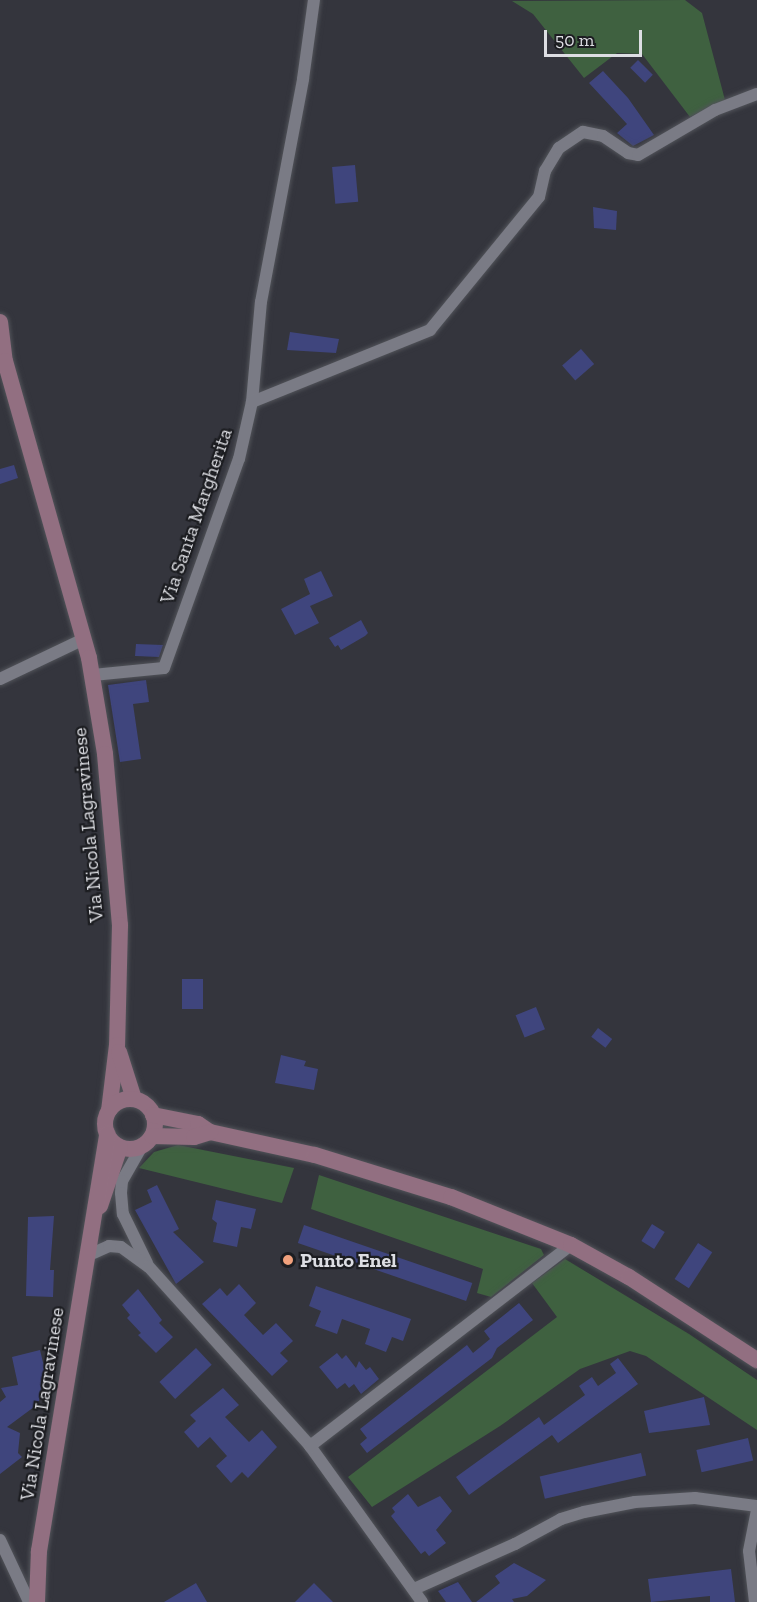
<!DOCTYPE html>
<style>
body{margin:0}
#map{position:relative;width:757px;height:1602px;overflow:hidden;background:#34353d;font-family:"Zilla Slab",serif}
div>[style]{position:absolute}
.green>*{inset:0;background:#3f6140}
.building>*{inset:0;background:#3f457d;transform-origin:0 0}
.roads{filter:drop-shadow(0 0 2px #515359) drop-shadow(0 0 2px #515359)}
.street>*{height:12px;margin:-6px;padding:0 6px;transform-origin:6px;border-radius:6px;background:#7a7b85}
.secondary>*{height:16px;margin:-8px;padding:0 8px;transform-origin:8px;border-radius:8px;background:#926f81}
.secondary>.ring{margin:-8px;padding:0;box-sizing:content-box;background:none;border:16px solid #926f81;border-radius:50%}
.dots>*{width:16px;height:16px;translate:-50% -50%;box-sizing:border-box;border:3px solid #1c1d21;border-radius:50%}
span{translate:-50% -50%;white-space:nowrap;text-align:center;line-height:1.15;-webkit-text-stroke:4.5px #1c1d21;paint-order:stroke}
.street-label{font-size:20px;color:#dddee3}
.poi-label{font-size:20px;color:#dddee3;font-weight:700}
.left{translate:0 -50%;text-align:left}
.scale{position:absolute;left:544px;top:30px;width:98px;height:27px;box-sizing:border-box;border:3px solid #dddee3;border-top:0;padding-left:8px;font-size:18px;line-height:21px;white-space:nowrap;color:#dddee3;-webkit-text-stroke:4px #1c1d21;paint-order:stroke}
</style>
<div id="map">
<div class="green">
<i style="clip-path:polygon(685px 0,702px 13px,725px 100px,690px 117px,642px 54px,617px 53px,584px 78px,533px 14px,512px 1px)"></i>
<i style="clip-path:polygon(178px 1145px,294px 1168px,282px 1203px,139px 1168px,154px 1152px)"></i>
<i style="clip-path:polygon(319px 1175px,541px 1249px,544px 1255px,491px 1297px,477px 1293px,483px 1269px,311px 1209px)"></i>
<i style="clip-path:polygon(565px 1259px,689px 1334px,757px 1380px,757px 1430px,646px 1356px,630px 1351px,580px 1369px,500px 1426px,372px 1507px,348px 1477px,557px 1317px,532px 1283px)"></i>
</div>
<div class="building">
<i style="left:638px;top:60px;width:21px;height:11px;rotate:45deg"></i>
<i style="clip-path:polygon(603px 71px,628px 98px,654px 135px,633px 146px,617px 133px,627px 124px,589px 83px)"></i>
<i style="left:355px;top:165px;width:37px;height:23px;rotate:85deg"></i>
<i style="clip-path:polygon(593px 207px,617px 211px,616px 230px,594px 228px)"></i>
<i style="clip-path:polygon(290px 332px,339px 339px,336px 353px,287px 350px)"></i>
<i style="left:581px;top:349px;width:20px;height:25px;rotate:49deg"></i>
<i style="clip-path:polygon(14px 465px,18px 478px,0 484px,0 469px)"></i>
<i style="clip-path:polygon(321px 571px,333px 596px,310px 606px,319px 623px,295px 635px,281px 609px,310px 594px,304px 579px)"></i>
<i style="clip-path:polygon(361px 620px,368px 633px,365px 636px,341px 650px,338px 645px,335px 647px,329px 638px)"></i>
<i style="clip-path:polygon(136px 644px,163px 645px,159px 657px,135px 656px)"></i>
<i style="clip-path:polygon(146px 680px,149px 702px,133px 704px,141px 759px,120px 762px,108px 685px)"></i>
<i style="left:182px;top:979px;width:21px;height:30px"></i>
<i style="left:536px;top:1007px;width:24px;height:22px;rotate:68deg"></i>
<i style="left:598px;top:1028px;width:18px;height:11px;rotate:38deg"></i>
<i style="clip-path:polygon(281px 1055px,306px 1061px,304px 1066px,318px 1069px,314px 1090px,275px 1083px)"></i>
<i style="clip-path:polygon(157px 1185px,179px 1229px,173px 1232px,204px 1262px,176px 1284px,135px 1210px,152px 1202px,147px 1190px)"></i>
<i style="clip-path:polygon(216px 1200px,256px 1209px,251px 1229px,241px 1227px,237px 1247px,213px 1242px,217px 1223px,212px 1219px)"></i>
<i style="clip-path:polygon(54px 1216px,50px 1270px,54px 1270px,53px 1297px,26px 1296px,28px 1217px)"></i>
<i style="left:652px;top:1224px;width:15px;height:20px;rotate:32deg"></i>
<i style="left:304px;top:1225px;width:178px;height:19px;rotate:19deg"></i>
<i style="left:698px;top:1243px;width:17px;height:43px;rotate:33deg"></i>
<i style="clip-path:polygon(239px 1284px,256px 1303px,244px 1315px,263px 1335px,276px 1323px,293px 1341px,280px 1353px,288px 1361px,272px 1376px,202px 1304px,220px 1288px,227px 1296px)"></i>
<i style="clip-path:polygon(316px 1286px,411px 1319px,403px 1341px,392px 1337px,386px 1352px,365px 1344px,370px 1329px,342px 1319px,337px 1334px,315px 1326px,321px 1311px,309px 1306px)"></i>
<i style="clip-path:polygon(138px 1289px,162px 1320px,159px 1323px,173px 1337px,156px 1353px,138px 1335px,141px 1333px,127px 1318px,130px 1315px,122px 1305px)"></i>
<i style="clip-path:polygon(519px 1303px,533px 1320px,497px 1348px,492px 1358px,367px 1453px,360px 1444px,367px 1438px,360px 1429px,467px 1345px,473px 1353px,490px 1339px,484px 1331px)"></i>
<i style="left:196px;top:1348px;width:23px;height:50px;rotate:47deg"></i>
<i style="clip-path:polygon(40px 1350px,47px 1379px,42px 1380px,38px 1408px,34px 1407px,7px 1427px,20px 1433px,18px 1453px,22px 1457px,0 1474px,0 1402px,6px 1397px,1px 1388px,18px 1385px,12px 1357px)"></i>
<i style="clip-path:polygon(337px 1353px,342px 1359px,346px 1355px,356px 1368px,359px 1361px,366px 1370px,370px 1367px,379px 1379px,361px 1394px,354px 1384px,349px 1388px,345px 1383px,337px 1389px,319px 1367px)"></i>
<i style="clip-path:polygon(618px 1358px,638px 1384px,558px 1443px,552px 1435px,469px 1495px,456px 1477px,539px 1417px,544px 1425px,585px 1395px,579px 1386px,592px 1377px,598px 1386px,616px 1373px,610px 1364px)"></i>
<i style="clip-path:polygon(223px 1388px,239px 1405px,225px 1417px,249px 1442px,262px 1430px,277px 1447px,248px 1478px,242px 1472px,231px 1483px,216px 1466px,227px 1456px,210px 1437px,198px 1448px,184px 1432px,196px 1421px,190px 1415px)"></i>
<i style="clip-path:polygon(704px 1397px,710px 1425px,649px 1433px,644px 1411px)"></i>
<i style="left:748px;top:1438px;width:23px;height:53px;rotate:77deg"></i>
<i style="left:641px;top:1453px;width:23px;height:104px;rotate:77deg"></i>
<i style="clip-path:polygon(408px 1494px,418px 1507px,440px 1496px,452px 1511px,436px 1530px,446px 1543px,429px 1556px,425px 1551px,421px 1554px,391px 1516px,395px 1512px,392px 1508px)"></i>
<i style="clip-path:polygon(514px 1563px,546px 1580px,527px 1596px,512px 1599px,514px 1602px,476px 1602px,500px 1583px,495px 1576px)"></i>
<i style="clip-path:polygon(731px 1569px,735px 1602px,710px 1602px,710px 1596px,651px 1602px,648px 1579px)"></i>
<i style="clip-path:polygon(458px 1582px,472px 1602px,446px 1602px,438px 1591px)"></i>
<i style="clip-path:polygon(196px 1583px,207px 1602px,164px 1602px)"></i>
<i style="clip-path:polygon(314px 1583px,333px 1602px,295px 1602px)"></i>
</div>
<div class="roads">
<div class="street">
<i style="left:252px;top:402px;width:100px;rotate:-84.9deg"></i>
<i style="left:261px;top:302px;width:227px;rotate:-79.3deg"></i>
<i style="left:303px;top:79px;width:80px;rotate:-82.1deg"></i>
<i style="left:93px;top:675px;width:71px;rotate:-5.6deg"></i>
<i style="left:164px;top:668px;width:222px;rotate:-70.3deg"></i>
<i style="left:239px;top:459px;width:58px;rotate:-77.2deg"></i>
<i style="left:252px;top:402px;width:192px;rotate:-22deg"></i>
<i style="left:430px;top:330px;width:172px;rotate:-50.7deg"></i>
<i style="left:539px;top:197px;width:27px;rotate:-77deg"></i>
<i style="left:545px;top:171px;width:27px;rotate:-59deg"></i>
<i style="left:559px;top:148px;width:29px;rotate:-34deg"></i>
<i style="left:583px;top:132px;width:20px;rotate:11deg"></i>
<i style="left:603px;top:136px;width:30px;rotate:34deg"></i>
<i style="left:628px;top:153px;width:10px;rotate:11deg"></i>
<i style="left:638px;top:155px;width:89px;rotate:-30.3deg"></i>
<i style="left:715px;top:110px;width:45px;rotate:-20.9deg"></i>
<i style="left:0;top:679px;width:93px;rotate:-25.5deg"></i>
<i style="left:142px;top:1146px;width:40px;rotate:119.7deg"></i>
<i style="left:122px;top:1181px;width:12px;rotate:95deg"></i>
<i style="left:121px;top:1193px;width:21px;rotate:85deg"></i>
<i style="left:123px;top:1214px;width:55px;rotate:63.9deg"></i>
<i style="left:89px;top:1255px;width:22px;rotate:-24deg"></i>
<i style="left:109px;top:1246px;width:12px;rotate:5deg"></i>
<i style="left:121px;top:1247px;width:34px;rotate:36deg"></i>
<i style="left:149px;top:1267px;width:241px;rotate:48deg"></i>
<i style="left:310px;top:1446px;width:192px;rotate:54.3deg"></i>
<i style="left:310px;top:1446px;width:329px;rotate:-37.6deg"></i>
<i style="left:0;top:1540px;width:68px;rotate:64.9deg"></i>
<i style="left:414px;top:1589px;width:111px;rotate:-24deg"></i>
<i style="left:515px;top:1544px;width:52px;rotate:-28.5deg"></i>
<i style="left:561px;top:1519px;width:24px;rotate:-17deg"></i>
<i style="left:584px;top:1512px;width:52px;rotate:-11.1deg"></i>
<i style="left:635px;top:1502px;width:60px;rotate:-3.8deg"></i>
<i style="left:695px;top:1498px;width:63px;rotate:7.4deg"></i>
<i style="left:755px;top:1602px;width:51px;rotate:-96.7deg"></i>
<i style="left:749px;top:1551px;width:42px;rotate:-79deg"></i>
</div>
<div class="secondary">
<i style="left:0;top:322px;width:39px;rotate:83deg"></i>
<i style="left:5px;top:361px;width:309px;rotate:74.2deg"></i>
<i style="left:89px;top:658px;width:97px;rotate:80.5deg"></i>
<i style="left:105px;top:754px;width:172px;rotate:85deg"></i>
<i style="left:120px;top:925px;width:120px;rotate:91.4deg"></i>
<i style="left:117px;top:1045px;width:66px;rotate:96.9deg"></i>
<i style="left:119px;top:1052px;width:49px;rotate:72.3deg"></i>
<i class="ring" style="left:105px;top:1099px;width:34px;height:34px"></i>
<i style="left:153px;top:1115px;width:46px;rotate:11.3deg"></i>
<i style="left:198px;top:1124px;width:14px;rotate:34deg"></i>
<i style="left:210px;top:1132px;width:107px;rotate:12.4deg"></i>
<i style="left:315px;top:1155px;width:142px;rotate:17.2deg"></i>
<i style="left:451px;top:1197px;width:129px;rotate:21.8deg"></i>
<i style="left:571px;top:1245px;width:66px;rotate:28.9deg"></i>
<i style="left:629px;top:1277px;width:153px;rotate:33deg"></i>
<i style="left:152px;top:1136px;width:42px;rotate:1.4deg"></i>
<i style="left:194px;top:1137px;width:17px;rotate:-17deg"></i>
<i style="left:100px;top:1206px;width:62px;rotate:-71.3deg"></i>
<i style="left:37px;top:1602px;width:51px;rotate:-87.8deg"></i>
<i style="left:39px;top:1551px;width:423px;rotate:-80.7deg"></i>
</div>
</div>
<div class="dots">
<i style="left:288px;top:1260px;background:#f1a17d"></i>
</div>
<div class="street-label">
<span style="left:196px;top:516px;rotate:-71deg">Via Santa Margherita</span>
<span style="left:88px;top:825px;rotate:-95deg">Via Nicola Lagravinese</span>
<span style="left:42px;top:1404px;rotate:-81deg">Via Nicola Lagravinese</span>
</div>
<div class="poi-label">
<span class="left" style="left:300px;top:1260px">Punto Enel</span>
</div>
<div class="scale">50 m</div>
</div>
